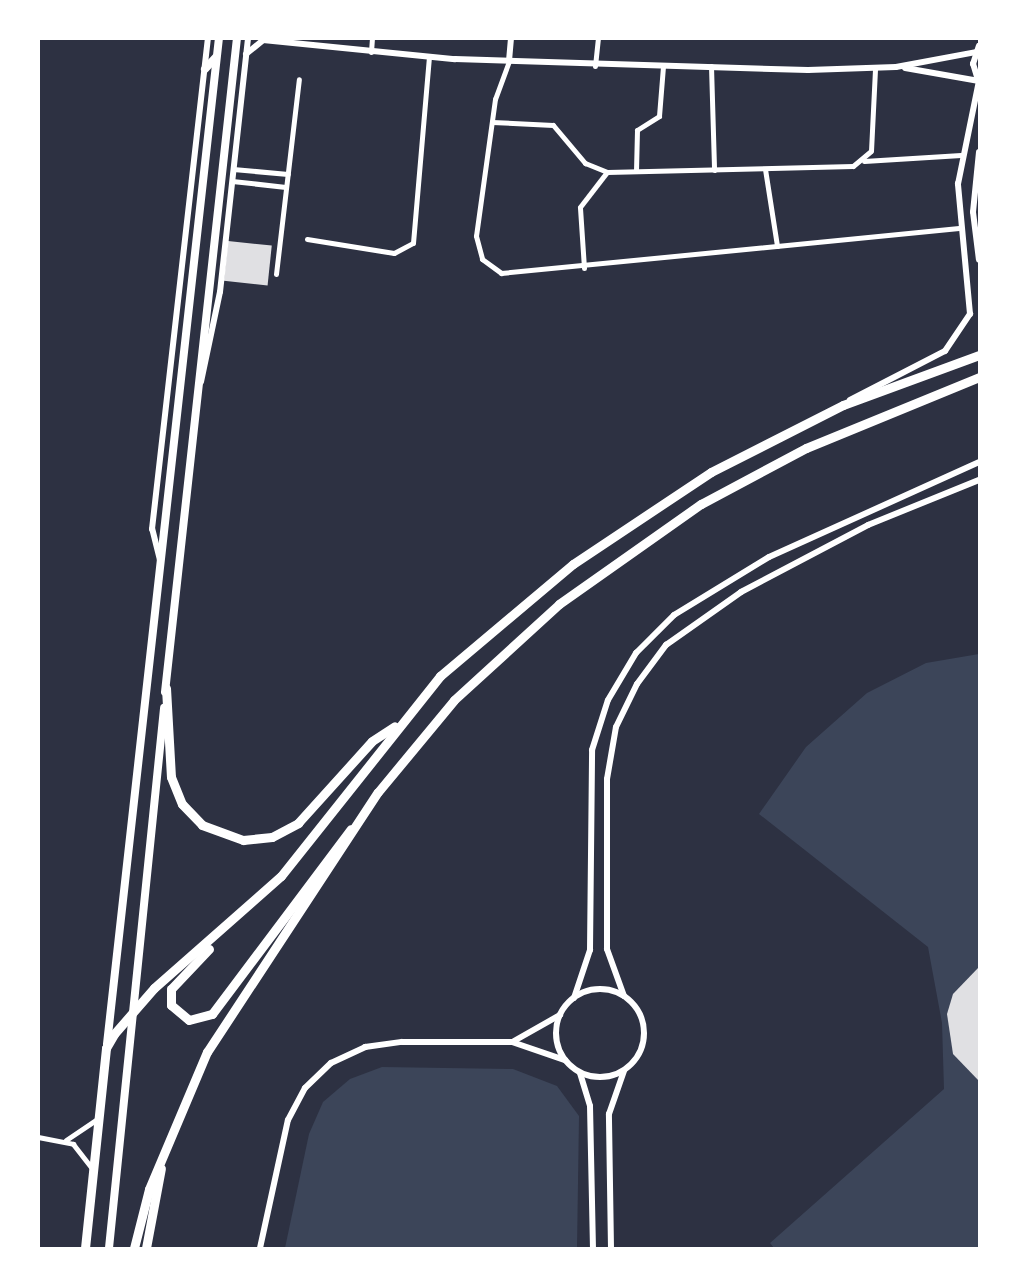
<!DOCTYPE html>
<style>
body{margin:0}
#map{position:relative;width:1018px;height:1287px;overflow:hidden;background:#2d3142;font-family:"PT Sans Narrow",sans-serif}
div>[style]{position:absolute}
.green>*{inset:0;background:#3c4559}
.building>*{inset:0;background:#e0e0e3;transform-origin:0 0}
.minor>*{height:5px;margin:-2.5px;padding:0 2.5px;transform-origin:2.5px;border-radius:2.5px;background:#fff}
.tertiary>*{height:6px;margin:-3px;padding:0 3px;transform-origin:3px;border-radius:3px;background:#fff}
.tertiary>.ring{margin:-3px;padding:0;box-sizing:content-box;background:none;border:6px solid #fff;border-radius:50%}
.primary>*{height:8px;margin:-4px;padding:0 4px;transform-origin:4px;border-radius:4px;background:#fff}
.trunk>*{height:9px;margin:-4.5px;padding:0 4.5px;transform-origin:4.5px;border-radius:4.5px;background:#fff}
span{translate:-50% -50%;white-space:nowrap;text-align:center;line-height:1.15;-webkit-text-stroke:7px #fff;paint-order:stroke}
.frame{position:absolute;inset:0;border:40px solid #fff;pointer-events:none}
</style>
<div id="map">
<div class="green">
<i style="clip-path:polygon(979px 654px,979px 1248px,774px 1248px,770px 1243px,944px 1089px,942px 1023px,928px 947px,759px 814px,806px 747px,867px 693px,926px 663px)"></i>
<i style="clip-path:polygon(382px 1067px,513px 1069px,557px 1086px,579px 1116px,577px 1248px,285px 1248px,309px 1134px,323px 1102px,350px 1079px)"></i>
</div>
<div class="building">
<i style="left:228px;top:241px;width:44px;height:40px;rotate:6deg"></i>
<i style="clip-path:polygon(979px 967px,979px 1081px,953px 1054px,947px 1014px,953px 994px)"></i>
</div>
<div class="minor">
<i style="left:371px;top:52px;width:14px;rotate:-86deg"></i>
<i style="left:509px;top:61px;width:40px;rotate:110.2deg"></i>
<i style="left:495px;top:99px;width:138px;rotate:97.9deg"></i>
<i style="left:476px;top:236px;width:24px;rotate:75deg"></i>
<i style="left:482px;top:259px;width:24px;rotate:36deg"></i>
<i style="left:501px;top:273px;width:460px;rotate:-5.6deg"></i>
<i style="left:595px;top:66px;width:28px;rotate:-84deg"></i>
<i style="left:711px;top:66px;width:104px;rotate:88.3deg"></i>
<i style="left:492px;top:122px;width:61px;rotate:2.8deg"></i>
<i style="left:553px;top:125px;width:50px;rotate:49.9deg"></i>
<i style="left:585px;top:163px;width:24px;rotate:22deg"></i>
<i style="left:607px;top:172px;width:246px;rotate:-1.4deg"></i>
<i style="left:853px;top:166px;width:23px;rotate:-40deg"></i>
<i style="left:871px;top:151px;width:83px;rotate:-87.2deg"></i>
<i style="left:864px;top:161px;width:97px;rotate:-3.5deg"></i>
<i style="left:233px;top:169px;width:55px;rotate:5.2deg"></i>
<i style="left:765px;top:169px;width:78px;rotate:81.1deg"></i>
<i style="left:636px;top:171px;width:41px;rotate:-88.6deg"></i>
<i style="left:637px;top:130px;width:26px;rotate:-32deg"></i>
<i style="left:659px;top:116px;width:50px;rotate:-85.4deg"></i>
<i style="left:232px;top:181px;width:54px;rotate:6.3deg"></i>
<i style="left:307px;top:239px;width:88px;rotate:9.1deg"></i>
<i style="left:394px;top:253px;width:21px;rotate:-28deg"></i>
<i style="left:413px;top:243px;width:187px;rotate:-85.1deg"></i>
<i style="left:584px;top:268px;width:61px;rotate:-93.8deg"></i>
<i style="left:580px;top:207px;width:44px;rotate:-52.4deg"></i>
<i style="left:276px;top:274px;width:196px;rotate:-83.3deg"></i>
<i style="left:38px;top:1137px;width:36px;rotate:11deg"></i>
<i style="left:73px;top:1144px;width:31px;rotate:52deg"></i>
<i style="left:66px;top:1140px;width:37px;rotate:-34deg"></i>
</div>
<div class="tertiary">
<i style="left:246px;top:54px;width:22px;rotate:-39deg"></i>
<i style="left:263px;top:40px;width:193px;rotate:5.7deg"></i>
<i style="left:455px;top:59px;width:353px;rotate:1.8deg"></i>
<i style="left:808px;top:70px;width:88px;rotate:-2deg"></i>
<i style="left:896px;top:67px;width:81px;rotate:-10.6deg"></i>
<i style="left:509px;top:61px;width:23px;rotate:-85deg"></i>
<i style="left:978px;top:80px;width:17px;rotate:-107deg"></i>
<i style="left:973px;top:64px;width:19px;rotate:-72deg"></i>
<i style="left:979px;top:152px;width:60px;rotate:95.7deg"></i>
<i style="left:973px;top:212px;width:48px;rotate:82.9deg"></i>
<i style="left:201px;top:382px;width:92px;rotate:-78.1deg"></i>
<i style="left:220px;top:292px;width:256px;rotate:-83.7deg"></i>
<i style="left:850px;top:400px;width:107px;rotate:-27.3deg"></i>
<i style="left:945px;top:351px;width:45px;rotate:-56deg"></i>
<i style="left:970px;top:314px;width:131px;rotate:-95.3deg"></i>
<i style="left:958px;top:184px;width:105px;rotate:-78.5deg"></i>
<i style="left:979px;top:81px;width:75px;rotate:-170deg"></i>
<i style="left:160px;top:560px;width:32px;rotate:-104deg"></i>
<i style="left:152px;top:529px;width:494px;rotate:-83.5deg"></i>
<i class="ring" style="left:556px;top:989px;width:82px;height:82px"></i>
<i style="left:624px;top:996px;width:50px;rotate:-109.9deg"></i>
<i style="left:607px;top:949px;width:170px;rotate:-90deg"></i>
<i style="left:607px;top:779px;width:53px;rotate:-80.2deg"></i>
<i style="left:616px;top:727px;width:48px;rotate:-64deg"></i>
<i style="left:637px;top:684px;width:49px;rotate:-53.4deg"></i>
<i style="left:666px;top:645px;width:92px;rotate:-35.2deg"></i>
<i style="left:741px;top:592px;width:144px;rotate:-27.8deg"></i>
<i style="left:868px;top:525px;width:120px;rotate:-22.1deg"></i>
<i style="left:574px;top:998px;width:51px;rotate:-71.6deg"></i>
<i style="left:590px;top:950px;width:200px;rotate:-89.4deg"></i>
<i style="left:592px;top:750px;width:52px;rotate:-72.3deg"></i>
<i style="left:608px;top:700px;width:55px;rotate:-59.2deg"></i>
<i style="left:636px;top:653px;width:54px;rotate:-45deg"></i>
<i style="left:674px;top:615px;width:111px;rotate:-31.4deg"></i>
<i style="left:769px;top:557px;width:230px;rotate:-24.3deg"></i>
<i style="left:514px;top:1041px;width:53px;rotate:-29.5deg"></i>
<i style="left:580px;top:1073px;width:34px;rotate:73deg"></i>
<i style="left:590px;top:1106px;width:142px;rotate:88.8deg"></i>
<i style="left:260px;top:1248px;width:131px;rotate:-77.7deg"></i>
<i style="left:288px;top:1120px;width:36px;rotate:-62deg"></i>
<i style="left:305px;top:1088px;width:36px;rotate:-44deg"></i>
<i style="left:331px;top:1063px;width:38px;rotate:-25deg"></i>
<i style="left:365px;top:1047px;width:37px;rotate:-8deg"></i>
<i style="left:402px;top:1042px;width:110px"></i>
<i style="left:512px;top:1042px;width:56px;rotate:18.8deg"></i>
<i style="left:611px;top:1248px;width:134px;rotate:-90.9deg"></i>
<i style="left:609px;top:1114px;width:46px;rotate:-70.8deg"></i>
</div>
<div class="primary">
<i style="left:205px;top:69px;width:16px;rotate:-47deg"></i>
<i style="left:165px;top:692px;width:658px;rotate:-83.72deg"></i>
<i style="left:107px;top:1044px;width:1012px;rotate:-83.65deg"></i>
<i style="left:109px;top:1248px;width:543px;rotate:-84.18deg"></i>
</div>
<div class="trunk">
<i style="left:166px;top:688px;width:89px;rotate:86.8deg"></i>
<i style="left:171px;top:777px;width:29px;rotate:68deg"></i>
<i style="left:182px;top:804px;width:29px;rotate:46deg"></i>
<i style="left:202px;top:825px;width:44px;rotate:20.1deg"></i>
<i style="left:243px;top:840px;width:29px;rotate:-6deg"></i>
<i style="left:272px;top:837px;width:30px;rotate:-28deg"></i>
<i style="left:298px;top:823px;width:110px;rotate:-47.9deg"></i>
<i style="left:372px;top:741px;width:27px;rotate:-33deg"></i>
<i style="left:209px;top:949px;width:55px;rotate:133.5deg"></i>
<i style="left:171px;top:989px;width:16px;rotate:90deg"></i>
<i style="left:171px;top:1005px;width:23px;rotate:40deg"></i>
<i style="left:189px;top:1020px;width:24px;rotate:-15deg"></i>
<i style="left:212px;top:1014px;width:231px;rotate:-53.1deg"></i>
<i style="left:85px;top:1248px;width:201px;rotate:-84deg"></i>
<i style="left:106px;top:1048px;width:16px;rotate:-60deg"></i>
<i style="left:114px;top:1034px;width:61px;rotate:-49deg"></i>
<i style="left:154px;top:988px;width:169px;rotate:-41.4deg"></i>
<i style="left:281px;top:876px;width:256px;rotate:-51.5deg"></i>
<i style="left:440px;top:676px;width:174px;rotate:-40.1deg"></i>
<i style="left:573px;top:564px;width:166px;rotate:-33.7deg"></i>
<i style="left:711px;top:472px;width:148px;rotate:-26.9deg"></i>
<i style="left:843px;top:405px;width:145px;rotate:-20.2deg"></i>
<i style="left:134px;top:1248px;width:61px;rotate:-75.7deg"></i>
<i style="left:149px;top:1189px;width:149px;rotate:-67.1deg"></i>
<i style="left:207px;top:1052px;width:311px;rotate:-56.7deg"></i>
<i style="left:378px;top:792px;width:119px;rotate:-50.4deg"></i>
<i style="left:454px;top:700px;width:142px;rotate:-42.4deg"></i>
<i style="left:559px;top:604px;width:174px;rotate:-35.2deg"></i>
<i style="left:701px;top:504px;width:119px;rotate:-28.1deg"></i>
<i style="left:806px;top:448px;width:187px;rotate:-22.3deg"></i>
<i style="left:146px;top:1248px;width:81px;rotate:-79.4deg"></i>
</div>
<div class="frame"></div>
</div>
